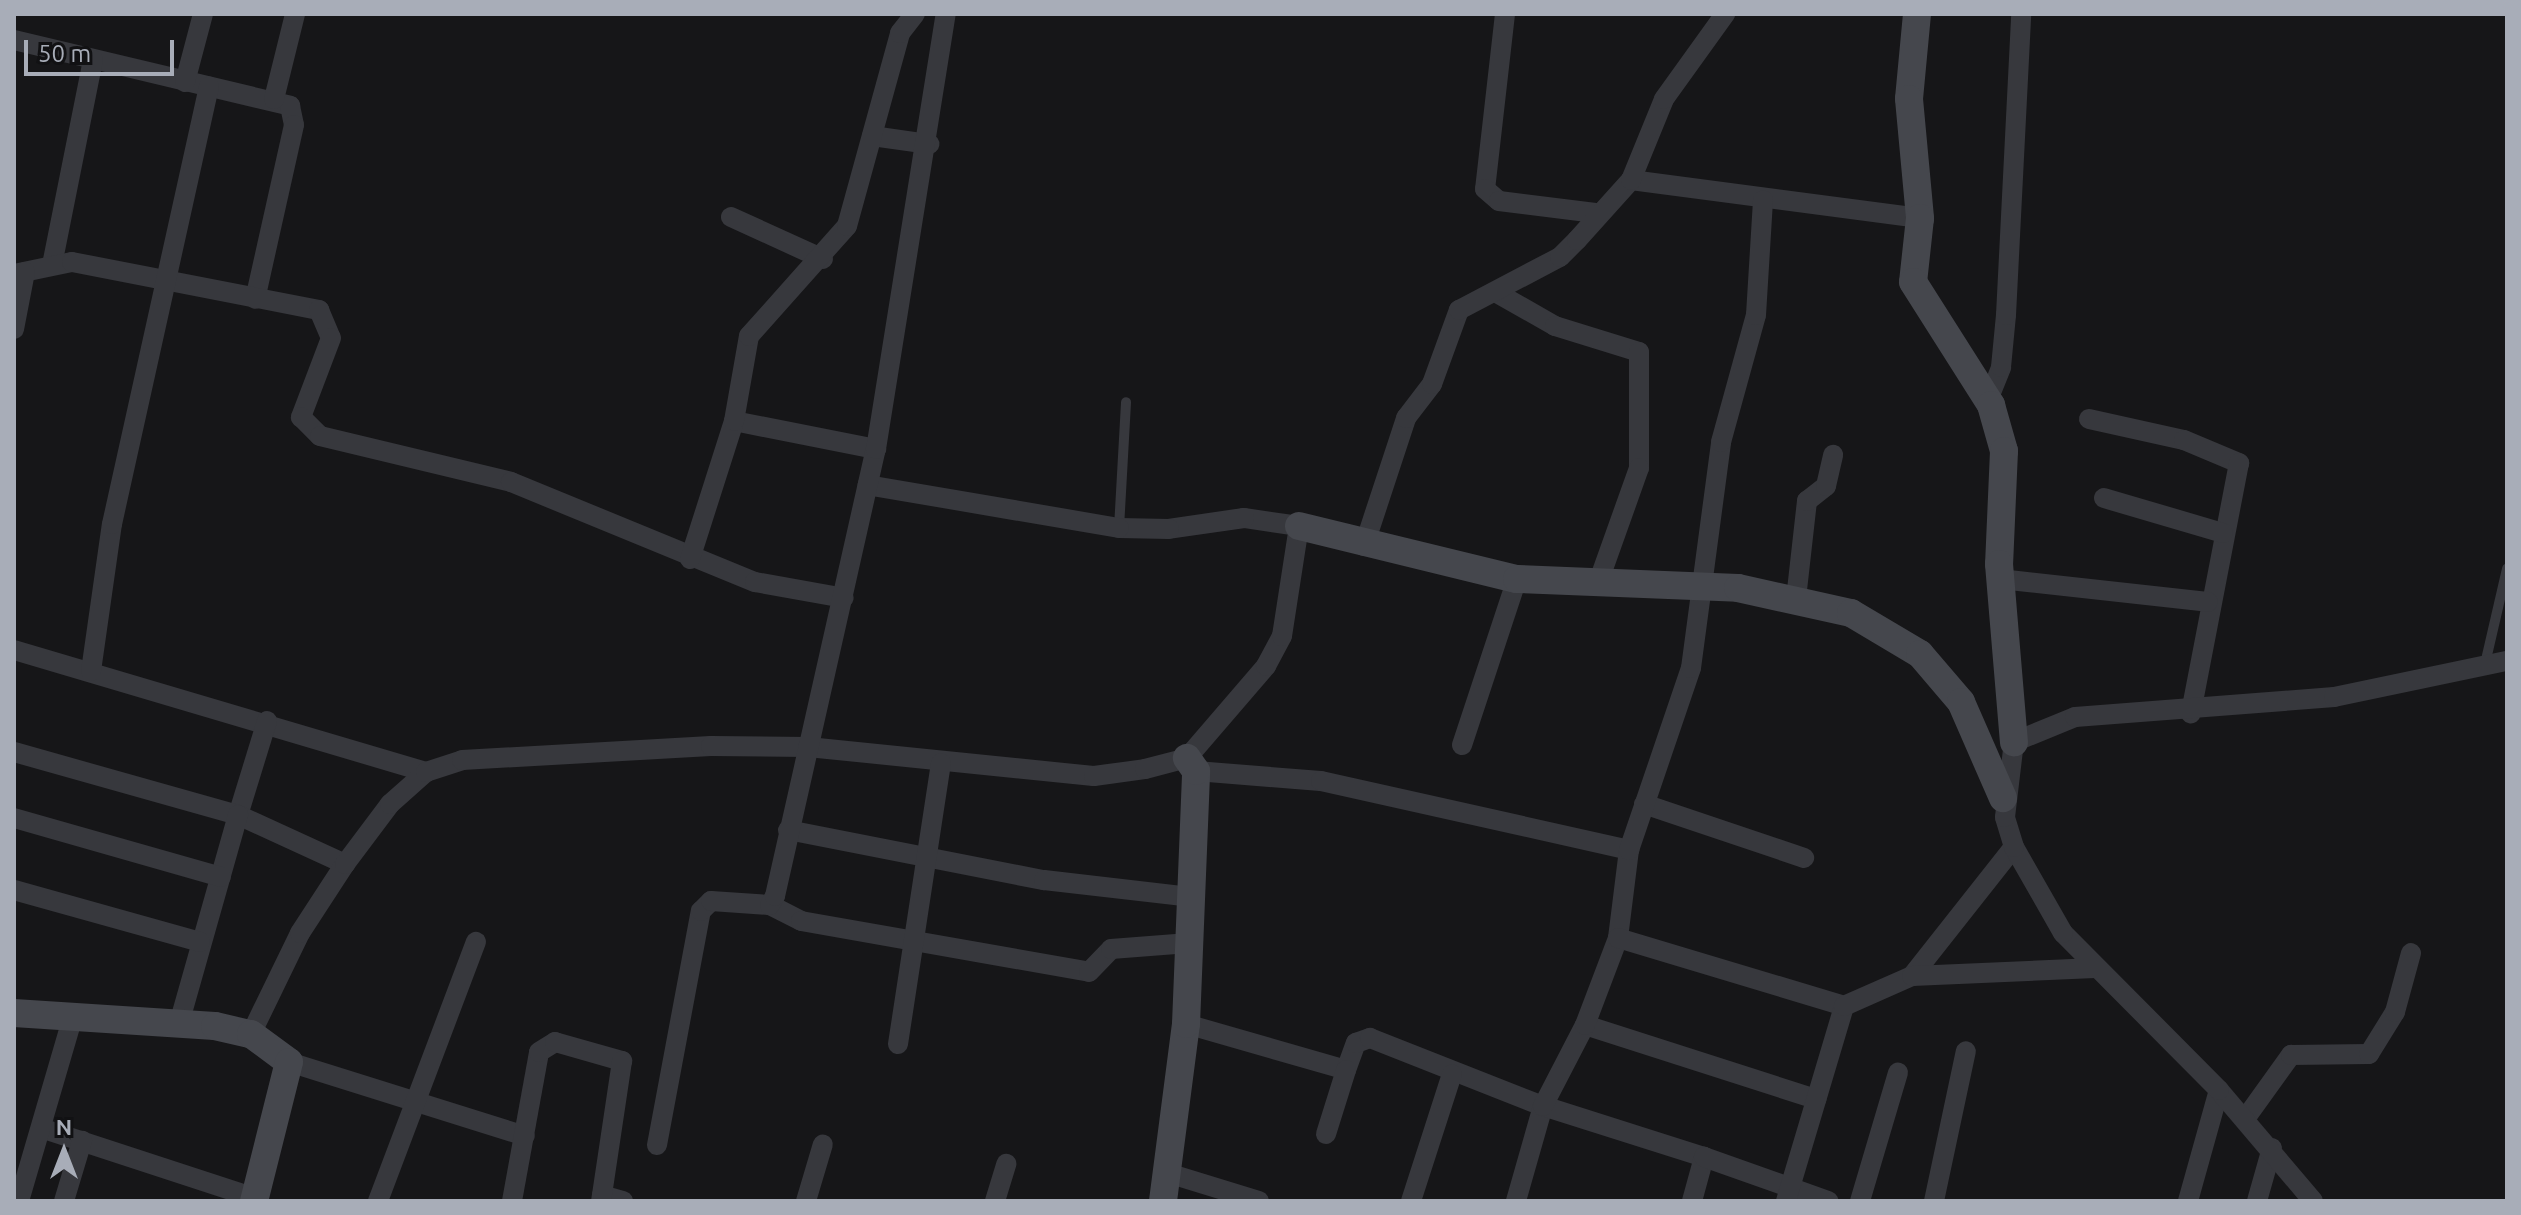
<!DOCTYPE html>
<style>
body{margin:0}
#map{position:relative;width:2521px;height:1215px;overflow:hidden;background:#161618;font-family:Ubuntu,sans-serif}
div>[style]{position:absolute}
.lane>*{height:10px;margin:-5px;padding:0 5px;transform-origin:5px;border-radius:5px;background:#37383d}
.street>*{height:20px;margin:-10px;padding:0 10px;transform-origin:10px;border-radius:10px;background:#37383d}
.secondary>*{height:28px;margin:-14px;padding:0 14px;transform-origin:14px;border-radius:14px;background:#45474d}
span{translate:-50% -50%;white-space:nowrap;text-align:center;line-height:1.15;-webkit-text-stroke:6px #111113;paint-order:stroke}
.frame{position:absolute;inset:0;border:16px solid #a8adb8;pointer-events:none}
.north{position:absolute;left:24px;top:1111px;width:80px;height:80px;-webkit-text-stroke:6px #111113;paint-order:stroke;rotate:0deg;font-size:22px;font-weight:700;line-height:32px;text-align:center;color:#a8adb8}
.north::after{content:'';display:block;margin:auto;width:28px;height:36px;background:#a8adb8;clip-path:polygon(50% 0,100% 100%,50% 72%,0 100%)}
.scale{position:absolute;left:24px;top:40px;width:150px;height:36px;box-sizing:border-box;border:4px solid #a8adb8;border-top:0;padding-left:10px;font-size:24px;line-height:28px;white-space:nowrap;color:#a8adb8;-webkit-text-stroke:6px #111113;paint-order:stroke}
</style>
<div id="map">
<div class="lane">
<i style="left:1119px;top:528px;width:126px;rotate:-86.8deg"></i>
<i style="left:2485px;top:664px;width:98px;rotate:-77deg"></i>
</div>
<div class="street">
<i style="left:1505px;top:14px;width:176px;rotate:96.5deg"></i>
<i style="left:1485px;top:189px;width:18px;rotate:41deg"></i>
<i style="left:1499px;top:201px;width:97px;rotate:7.1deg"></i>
<i style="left:14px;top:40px;width:284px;rotate:13.4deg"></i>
<i style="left:290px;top:106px;width:19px;rotate:78deg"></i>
<i style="left:294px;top:125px;width:178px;rotate:102.6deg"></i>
<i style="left:185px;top:82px;width:70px;rotate:-75.2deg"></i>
<i style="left:274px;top:99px;width:88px;rotate:-76.1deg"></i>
<i style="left:872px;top:136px;width:58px;rotate:8deg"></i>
<i style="left:1631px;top:180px;width:291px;rotate:7.5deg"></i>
<i style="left:731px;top:217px;width:101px;rotate:24.5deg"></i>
<i style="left:53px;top:260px;width:204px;rotate:-78.7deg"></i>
<i style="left:14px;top:274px;width:59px;rotate:-11.7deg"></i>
<i style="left:72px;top:262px;width:252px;rotate:11deg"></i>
<i style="left:319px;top:310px;width:30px;rotate:67deg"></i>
<i style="left:331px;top:338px;width:85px;rotate:110.8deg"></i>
<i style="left:301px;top:417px;width:27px;rotate:45deg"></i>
<i style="left:320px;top:436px;width:196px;rotate:13.5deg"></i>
<i style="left:511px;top:482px;width:264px;rotate:22.3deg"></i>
<i style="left:755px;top:582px;width:90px;rotate:10.2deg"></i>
<i style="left:1497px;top:293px;width:67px;rotate:29.6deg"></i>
<i style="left:1555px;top:326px;width:88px;rotate:17.2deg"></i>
<i style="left:1639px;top:352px;width:116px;rotate:90deg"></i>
<i style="left:1639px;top:468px;width:122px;rotate:109.6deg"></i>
<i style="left:14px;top:329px;width:58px;rotate:-79.1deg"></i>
<i style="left:1988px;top:400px;width:35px;rotate:-68deg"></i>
<i style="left:2001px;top:367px;width:52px;rotate:-84.5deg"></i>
<i style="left:2006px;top:315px;width:301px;rotate:-87.1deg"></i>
<i style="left:2089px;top:419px;width:97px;rotate:12.5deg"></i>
<i style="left:2184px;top:440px;width:60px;rotate:22.7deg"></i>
<i style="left:2239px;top:463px;width:255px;rotate:100.9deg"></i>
<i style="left:734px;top:421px;width:145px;rotate:11.2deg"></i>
<i style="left:2104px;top:498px;width:124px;rotate:16.4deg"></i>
<i style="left:1364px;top:546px;width:135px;rotate:-71.8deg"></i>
<i style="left:1406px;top:418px;width:43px;rotate:-52.6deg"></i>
<i style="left:1432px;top:384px;width:79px;rotate:-70deg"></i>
<i style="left:1459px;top:310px;width:114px;rotate:-27.7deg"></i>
<i style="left:1560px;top:257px;width:24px;rotate:-45deg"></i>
<i style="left:1577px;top:240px;width:81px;rotate:-48deg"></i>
<i style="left:1631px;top:180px;width:87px;rotate:-67.8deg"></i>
<i style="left:1664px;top:99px;width:105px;rotate:-54.3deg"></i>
<i style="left:690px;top:559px;width:145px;rotate:-72.3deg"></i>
<i style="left:734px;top:421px;width:86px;rotate:-80deg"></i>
<i style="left:749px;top:336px;width:147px;rotate:-48.3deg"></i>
<i style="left:847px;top:226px;width:200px;rotate:-74.6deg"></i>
<i style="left:900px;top:33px;width:24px;rotate:-52deg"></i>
<i style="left:2000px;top:579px;width:209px;rotate:6.3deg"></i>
<i style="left:1796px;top:599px;width:99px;rotate:-83.6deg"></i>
<i style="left:1807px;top:501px;width:24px;rotate:-38deg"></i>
<i style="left:1826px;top:486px;width:32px;rotate:-77deg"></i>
<i style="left:14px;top:650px;width:430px;rotate:16.5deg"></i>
<i style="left:91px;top:671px;width:148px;rotate:-81.9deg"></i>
<i style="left:112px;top:524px;width:448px;rotate:-77.5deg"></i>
<i style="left:267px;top:721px;width:98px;rotate:107.1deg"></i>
<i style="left:238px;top:815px;width:118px;rotate:24.6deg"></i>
<i style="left:1462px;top:745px;width:175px;rotate:-71.7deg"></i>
<i style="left:14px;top:752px;width:233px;rotate:15.7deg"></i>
<i style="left:238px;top:815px;width:216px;rotate:105.8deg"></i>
<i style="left:1196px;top:771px;width:125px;rotate:4.6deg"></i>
<i style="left:1321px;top:781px;width:316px;rotate:12.6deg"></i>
<i style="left:1644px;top:804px;width:169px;rotate:18.6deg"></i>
<i style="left:14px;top:818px;width:215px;rotate:15.9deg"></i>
<i style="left:788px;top:830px;width:261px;rotate:11.1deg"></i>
<i style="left:1044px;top:880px;width:147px;rotate:6.6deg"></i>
<i style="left:14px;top:890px;width:193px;rotate:15.6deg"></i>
<i style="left:770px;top:905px;width:35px;rotate:27deg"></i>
<i style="left:801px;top:921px;width:292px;rotate:10deg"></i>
<i style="left:1089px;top:972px;width:32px;rotate:-46deg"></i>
<i style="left:1111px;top:949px;width:78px;rotate:-4.4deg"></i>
<i style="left:1618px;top:938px;width:89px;rotate:-82.9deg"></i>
<i style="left:1629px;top:850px;width:192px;rotate:-71.2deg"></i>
<i style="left:1691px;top:668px;width:228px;rotate:-82.4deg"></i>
<i style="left:1721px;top:442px;width:132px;rotate:-74.6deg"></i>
<i style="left:1756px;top:315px;width:115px;rotate:-86.5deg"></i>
<i style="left:1912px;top:976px;width:164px;rotate:-51.7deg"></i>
<i style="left:1186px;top:1024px;width:166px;rotate:16deg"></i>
<i style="left:1346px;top:1070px;width:29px;rotate:-70deg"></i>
<i style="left:1356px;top:1043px;width:15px;rotate:-20deg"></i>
<i style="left:1370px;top:1038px;width:186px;rotate:21.5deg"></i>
<i style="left:1543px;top:1106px;width:99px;rotate:105.9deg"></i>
<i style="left:1585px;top:1025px;width:243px;rotate:17.8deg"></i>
<i style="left:251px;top:1034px;width:112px;rotate:-64.1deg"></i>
<i style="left:300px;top:933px;width:82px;rotate:-56.9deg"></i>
<i style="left:345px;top:864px;width:75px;rotate:-53.1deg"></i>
<i style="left:390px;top:804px;width:48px;rotate:-41.6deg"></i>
<i style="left:426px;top:772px;width:38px;rotate:-18deg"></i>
<i style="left:462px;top:760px;width:249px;rotate:-3.2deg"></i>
<i style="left:711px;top:746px;width:97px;rotate:0.6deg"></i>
<i style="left:808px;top:747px;width:287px;rotate:5.8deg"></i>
<i style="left:1094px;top:776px;width:51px;rotate:-7.8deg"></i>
<i style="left:1145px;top:769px;width:43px;rotate:-14.7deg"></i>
<i style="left:1187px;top:758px;width:121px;rotate:-49.3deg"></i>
<i style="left:1266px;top:666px;width:34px;rotate:-62deg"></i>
<i style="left:1282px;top:636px;width:111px;rotate:-81.2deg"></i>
<i style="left:1299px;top:526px;width:56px;rotate:-171.7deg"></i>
<i style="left:1244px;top:518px;width:76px;rotate:171.7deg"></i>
<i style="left:1169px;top:529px;width:50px;rotate:-178.9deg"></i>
<i style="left:1119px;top:528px;width:255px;rotate:-170.3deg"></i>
<i style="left:898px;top:1044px;width:284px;rotate:-81.3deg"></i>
<i style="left:289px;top:1062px;width:247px;rotate:17.4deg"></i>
<i style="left:2245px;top:1119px;width:79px;rotate:-54.3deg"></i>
<i style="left:2291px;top:1055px;width:78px;rotate:-0.7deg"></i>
<i style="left:2369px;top:1054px;width:49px;rotate:-58.2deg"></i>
<i style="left:2395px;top:1012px;width:61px;rotate:-74.8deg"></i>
<i style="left:44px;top:1129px;width:222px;rotate:18.1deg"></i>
<i style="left:1326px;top:1134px;width:67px;rotate:-72.6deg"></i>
<i style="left:657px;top:1145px;width:238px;rotate:-79.4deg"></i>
<i style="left:701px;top:911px;width:14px;rotate:-45deg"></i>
<i style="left:711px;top:901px;width:59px;rotate:3.9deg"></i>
<i style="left:770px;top:905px;width:10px;rotate:-61deg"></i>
<i style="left:775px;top:896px;width:458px;rotate:-77.3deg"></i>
<i style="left:876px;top:449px;width:441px;rotate:-80.9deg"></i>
<i style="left:1704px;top:1157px;width:169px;rotate:-162.4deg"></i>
<i style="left:1543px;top:1106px;width:91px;rotate:-62.6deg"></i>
<i style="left:1585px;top:1025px;width:93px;rotate:-69.2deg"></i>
<i style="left:1618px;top:938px;width:236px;rotate:16.7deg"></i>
<i style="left:1171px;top:1174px;width:92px;rotate:17.1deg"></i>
<i style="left:602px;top:1195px;width:22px;rotate:16deg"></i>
<i style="left:19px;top:1201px;width:189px;rotate:-73.7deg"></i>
<i style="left:64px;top:1201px;width:63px;rotate:-73.3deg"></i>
<i style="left:378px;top:1201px;width:277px;rotate:-69.3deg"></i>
<i style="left:512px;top:1201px;width:151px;rotate:-79.7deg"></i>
<i style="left:539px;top:1052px;width:19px;rotate:-32deg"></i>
<i style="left:555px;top:1042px;width:70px;rotate:15.8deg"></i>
<i style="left:622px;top:1061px;width:142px;rotate:98.5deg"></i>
<i style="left:806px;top:1201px;width:59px;rotate:-73.4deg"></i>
<i style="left:995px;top:1201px;width:39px;rotate:-73deg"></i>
<i style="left:1411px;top:1201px;width:133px;rotate:-72.1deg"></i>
<i style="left:1692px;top:1201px;width:46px;rotate:-74.7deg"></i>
<i style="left:1704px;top:1157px;width:132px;rotate:19.5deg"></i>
<i style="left:1786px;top:1201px;width:203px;rotate:-73.4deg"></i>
<i style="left:1844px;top:1006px;width:74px;rotate:-23.8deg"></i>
<i style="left:1912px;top:976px;width:183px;rotate:-2.5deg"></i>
<i style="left:1860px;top:1201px;width:134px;rotate:-73.5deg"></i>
<i style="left:1934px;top:1201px;width:153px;rotate:-78deg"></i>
<i style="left:2188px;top:1201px;width:115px;rotate:-74.4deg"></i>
<i style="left:2257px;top:1201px;width:55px;rotate:-74.2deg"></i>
<i style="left:2313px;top:1201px;width:145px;rotate:-130.3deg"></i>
<i style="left:2219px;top:1090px;width:221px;rotate:-134.8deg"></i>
<i style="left:2063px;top:933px;width:99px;rotate:-119.7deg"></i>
<i style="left:2014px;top:847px;width:31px;rotate:-107deg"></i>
<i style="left:2005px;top:817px;width:76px;rotate:-83.2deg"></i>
<i style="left:2014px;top:742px;width:66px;rotate:-22.3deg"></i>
<i style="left:2075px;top:717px;width:260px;rotate:-4.4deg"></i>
<i style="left:2334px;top:697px;width:177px;rotate:-11.8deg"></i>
</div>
<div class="secondary">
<i style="left:1917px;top:14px;width:85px;rotate:95.4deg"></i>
<i style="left:1909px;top:99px;width:120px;rotate:84.7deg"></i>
<i style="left:1920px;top:218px;width:64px;rotate:96.2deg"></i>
<i style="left:1913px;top:282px;width:146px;rotate:57.6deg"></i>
<i style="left:1991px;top:405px;width:48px;rotate:74.2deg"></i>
<i style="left:2004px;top:451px;width:113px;rotate:92.5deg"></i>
<i style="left:1999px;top:564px;width:179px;rotate:85.2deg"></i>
<i style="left:1299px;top:526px;width:224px;rotate:13.7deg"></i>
<i style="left:1517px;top:579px;width:221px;rotate:2.3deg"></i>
<i style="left:1738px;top:588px;width:116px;rotate:12.5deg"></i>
<i style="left:1851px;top:613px;width:80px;rotate:30.7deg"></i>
<i style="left:1920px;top:654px;width:63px;rotate:49.5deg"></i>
<i style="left:1961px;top:702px;width:105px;rotate:66.4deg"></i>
<i style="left:14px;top:1013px;width:201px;rotate:3.7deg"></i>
<i style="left:215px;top:1026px;width:37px;rotate:13deg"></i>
<i style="left:251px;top:1034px;width:47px;rotate:36.4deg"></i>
<i style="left:289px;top:1062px;width:143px;rotate:104.1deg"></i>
<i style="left:1163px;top:1201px;width:178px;rotate:-82.6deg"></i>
<i style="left:1186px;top:1024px;width:253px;rotate:-87.7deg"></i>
<i style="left:1196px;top:771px;width:16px;rotate:-125deg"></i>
</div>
<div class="frame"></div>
<div class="north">N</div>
<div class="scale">50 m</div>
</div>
